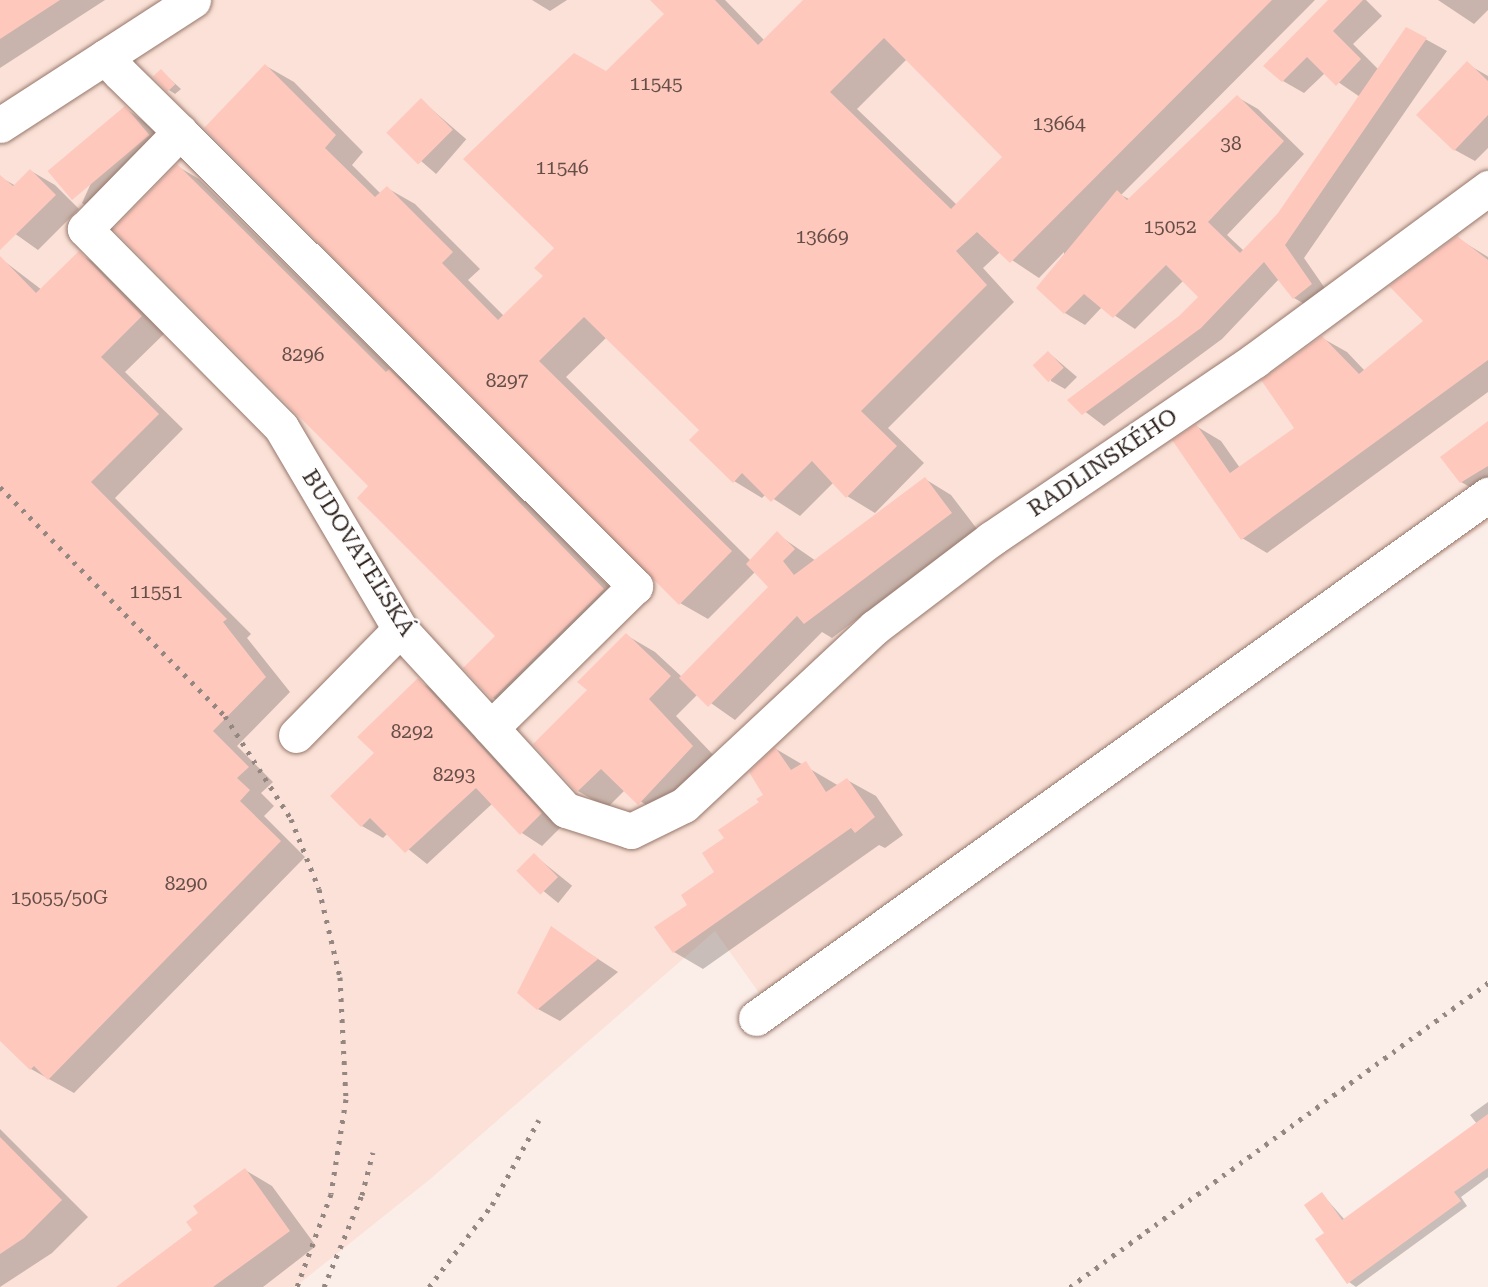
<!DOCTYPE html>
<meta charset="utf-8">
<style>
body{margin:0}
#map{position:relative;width:1488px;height:1287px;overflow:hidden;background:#fbede8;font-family:"Roboto Serif",serif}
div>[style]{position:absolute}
.built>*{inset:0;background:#fbe1d7}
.shadow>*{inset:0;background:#0003;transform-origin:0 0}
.building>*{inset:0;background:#ffc8bd;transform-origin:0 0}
.roads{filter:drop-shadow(0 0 2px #96776b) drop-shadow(0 0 2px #96776b)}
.minor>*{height:35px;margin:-17.5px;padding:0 17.5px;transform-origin:17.5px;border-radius:17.5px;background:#fff}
.rail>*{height:5px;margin-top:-2.5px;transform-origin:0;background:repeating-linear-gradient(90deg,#948782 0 3.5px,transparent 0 10.5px)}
span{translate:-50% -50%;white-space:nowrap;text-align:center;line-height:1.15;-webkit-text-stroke:5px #fefefe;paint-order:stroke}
.number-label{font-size:19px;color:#654e48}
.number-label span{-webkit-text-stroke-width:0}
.street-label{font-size:23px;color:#322621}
</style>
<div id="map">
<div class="built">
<i style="clip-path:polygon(0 0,1488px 0,1488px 523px,767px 1004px,715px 931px,429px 1180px,295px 1287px,0 1287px)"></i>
</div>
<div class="shadow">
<i style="clip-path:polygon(0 0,105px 0,0 68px)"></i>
<i style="clip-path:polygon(532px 0,567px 0,550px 11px)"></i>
<i style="clip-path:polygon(evenodd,652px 0,725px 0,765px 41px,806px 0,1315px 0,1121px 195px,1129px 199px,1237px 97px,1258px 109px,1304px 154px,1227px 235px,1244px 251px,1279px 214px,1360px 97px,1325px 73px,1304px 93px,1283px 81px,1331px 0,1366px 0,1382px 16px,1353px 44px,1379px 70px,1407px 29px,1447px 51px,1304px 258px,1331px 297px,1315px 310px,1294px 298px,1279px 279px,1222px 339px,1104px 426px,1070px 400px,1180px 317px,1200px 296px,1184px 280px,1135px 329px,1102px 307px,1085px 325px,1065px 313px,1064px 252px,1039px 278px,1000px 252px,983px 268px,1014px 302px,888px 428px,924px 463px,875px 513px,847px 496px,834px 482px,800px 516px,766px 494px,762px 498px,734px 481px,701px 430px,607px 337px,566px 377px,751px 561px,777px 534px,816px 561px,925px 479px,951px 495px,977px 529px,832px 638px,822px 632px,735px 720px,698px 694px,676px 716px,721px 763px,667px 820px,625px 790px,607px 808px,578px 791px,535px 744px,590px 690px,626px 635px,655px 652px,682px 677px,771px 587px,756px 571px,708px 619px,680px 603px,207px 128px,266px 66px,294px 82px,363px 152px,352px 165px,381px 194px,387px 188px,415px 204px,480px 269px,468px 280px,504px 316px,546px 276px,607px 73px,666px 14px,652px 0,907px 59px,1005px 157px,957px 205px,857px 109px,907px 59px)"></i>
<i style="clip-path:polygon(1438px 0,1488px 0,1488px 10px,1474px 24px)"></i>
<i style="clip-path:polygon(1467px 64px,1488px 76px,1488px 148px,1475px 161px,1455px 150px)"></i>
<i style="clip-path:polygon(162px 72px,181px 89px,175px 94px,169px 90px)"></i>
<i style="left:421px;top:100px;width:60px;height:46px;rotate:41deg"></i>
<i style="clip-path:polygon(125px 108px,160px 133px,103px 216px,82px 203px)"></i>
<i style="clip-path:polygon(177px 166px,199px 179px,397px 375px,411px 384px,624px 602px,515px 710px,493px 698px,497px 636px,371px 486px)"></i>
<i style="clip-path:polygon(31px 171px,55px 185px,79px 209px,38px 250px,0 223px,0 177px,16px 186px)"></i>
<i style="clip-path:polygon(1457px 238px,1488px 257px,1488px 392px,1267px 553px,1242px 538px,1196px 426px,1221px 441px,1240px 468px,1297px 428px,1322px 338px,1347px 352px,1365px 371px,1425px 321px)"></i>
<i style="clip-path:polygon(79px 254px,104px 268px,167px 331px,125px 372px,183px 429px,115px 498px,251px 634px,247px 638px,290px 692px,237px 746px,273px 782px,261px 793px,274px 806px,264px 816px,305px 857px,74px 1093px,31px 1069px,0 1039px,0 258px,42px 290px)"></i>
<i style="clip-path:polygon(1049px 353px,1077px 377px,1065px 389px,1051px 381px)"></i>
<i style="clip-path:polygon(1488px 423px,1488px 497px,1461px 482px)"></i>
<i style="clip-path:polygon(418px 681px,439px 693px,562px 826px,542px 846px,522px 833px,493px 803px,427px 864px,388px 833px,383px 838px,362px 826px,377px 753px)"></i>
<i style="clip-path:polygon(776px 749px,839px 786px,847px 780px,876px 796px,903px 835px,885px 848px,879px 845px,703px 969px,674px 952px,690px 905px,716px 873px,727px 839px,766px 795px)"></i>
<i style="left:534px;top:855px;width:49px;height:22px;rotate:39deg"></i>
<i style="clip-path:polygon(552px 929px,618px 972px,560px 1021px,538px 1009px)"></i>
<i style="clip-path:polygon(1488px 1102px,1488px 1177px,1461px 1197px,1467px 1206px,1356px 1287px,1349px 1282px,1326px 1233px,1322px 1194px,1345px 1220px,1477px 1124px,1470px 1115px)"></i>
<i style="clip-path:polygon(0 1129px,88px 1217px,52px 1253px,0 1287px)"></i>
<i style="clip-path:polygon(245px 1170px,272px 1186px,316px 1246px,263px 1287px,119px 1287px,195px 1231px)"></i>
</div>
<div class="building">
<i style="clip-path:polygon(0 0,60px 0,0 39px)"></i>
<i style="clip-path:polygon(evenodd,650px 0,715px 0,758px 45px,803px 0,1272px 0,1010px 263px,977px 232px,956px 251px,987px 285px,861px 411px,897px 446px,846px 498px,812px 461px,771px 502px,742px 473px,733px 483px,689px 440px,699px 430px,584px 317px,539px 361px,732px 551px,679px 605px,204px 128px,265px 64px,336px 135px,325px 148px,375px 197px,387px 186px,453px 252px,442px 263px,498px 320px,543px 276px,534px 268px,554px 248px,463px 159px,574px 53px,606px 71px,664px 14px,650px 0,884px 38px,1002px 157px,951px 209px,830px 92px,884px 38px)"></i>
<i style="clip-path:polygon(1328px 0,1363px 0,1333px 31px,1361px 59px,1336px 86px,1307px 57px,1282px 82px,1263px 66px)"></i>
<i style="clip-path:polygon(1406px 27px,1427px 38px,1285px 245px,1312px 284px,1293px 299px,1264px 262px,1201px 328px,1082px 415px,1067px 400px,1179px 316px,1198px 297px,1166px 265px,1113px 318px,1084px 294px,1064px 314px,1036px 288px,1117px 190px,1127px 200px,1237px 95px,1284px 141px,1208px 222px,1240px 253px,1278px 213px)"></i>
<i style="clip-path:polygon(1467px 61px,1488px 81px,1488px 115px,1454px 151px,1416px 115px)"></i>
<i style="left:161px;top:69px;width:21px;height:11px;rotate:47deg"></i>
<i style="left:421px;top:98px;width:45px;height:49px;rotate:45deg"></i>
<i style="left:125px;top:106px;width:38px;height:101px;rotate:50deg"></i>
<i style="clip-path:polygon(177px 164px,386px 372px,389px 369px,604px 589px,492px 699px,463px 668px,495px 636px,357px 498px,368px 486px,113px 229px)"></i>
<i style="clip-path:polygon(30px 169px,56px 195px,0 250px,0 175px,13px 186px)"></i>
<i style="clip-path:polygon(1457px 236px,1488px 260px,1488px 360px,1241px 540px,1172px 440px,1196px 424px,1230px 473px,1294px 428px,1261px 380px,1322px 336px,1359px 374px,1423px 321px,1389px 286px)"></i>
<i style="clip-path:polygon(79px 251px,142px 316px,101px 357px,159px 414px,91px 482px,227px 619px,223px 622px,266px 677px,213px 731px,249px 767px,237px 778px,250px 790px,240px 801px,281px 841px,48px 1080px,34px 1066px,30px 1070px,0 1041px,0 256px,36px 293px)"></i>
<i style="left:1048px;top:351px;width:23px;height:21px;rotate:47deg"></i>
<i style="clip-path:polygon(1488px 421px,1488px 466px,1460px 483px,1440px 457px)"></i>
<i style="clip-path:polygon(925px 477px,952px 513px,804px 624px,797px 616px,708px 707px,679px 678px,768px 587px,746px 564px,777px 531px,795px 549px,783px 561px,794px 575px)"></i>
<i style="clip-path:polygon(626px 633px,671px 676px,649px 699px,693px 746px,638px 805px,601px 769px,577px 792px,533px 744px,587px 690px,577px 682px)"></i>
<i style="clip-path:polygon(418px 678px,542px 813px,520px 835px,476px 788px,405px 853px,370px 818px,361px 827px,330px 796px,374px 753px,357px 737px)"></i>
<i style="clip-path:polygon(775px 747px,791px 770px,806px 761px,826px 792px,847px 778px,875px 817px,855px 833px,851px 828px,673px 953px,654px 927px,687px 905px,681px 895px,714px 872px,702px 853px,724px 838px,718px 830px,759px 802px,756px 799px,763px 795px,749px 772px)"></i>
<i style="left:534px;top:853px;width:34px;height:25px;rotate:45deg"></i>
<i style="clip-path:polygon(551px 926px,598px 959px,537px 1010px,517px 993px)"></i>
<i style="clip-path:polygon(1488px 1114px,1488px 1168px,1454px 1192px,1461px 1201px,1347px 1284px,1315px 1239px,1324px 1233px,1304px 1205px,1322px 1192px,1342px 1220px)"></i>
<i style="clip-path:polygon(0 1137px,62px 1200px,24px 1238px,0 1254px)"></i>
<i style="clip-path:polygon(245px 1168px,290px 1231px,213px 1287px,116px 1287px,192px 1230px,186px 1222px,198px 1213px,193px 1206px)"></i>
</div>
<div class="roads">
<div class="minor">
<i style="left:105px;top:57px;width:22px;rotate:47deg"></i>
<i style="left:120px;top:73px;width:84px;rotate:44.5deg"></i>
<i style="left:180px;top:132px;width:643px;rotate:44.94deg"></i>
<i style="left:635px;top:586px;width:202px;rotate:135.4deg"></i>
<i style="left:491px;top:728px;width:134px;rotate:-132.6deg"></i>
<i style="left:400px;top:629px;width:234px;rotate:-120.5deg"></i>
<i style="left:281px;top:427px;width:279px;rotate:-134.7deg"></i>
<i style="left:85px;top:229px;width:136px;rotate:-45.6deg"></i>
<i style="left:0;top:125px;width:230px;rotate:-32.9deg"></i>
<i style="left:491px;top:728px;width:111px;rotate:47.6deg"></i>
<i style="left:566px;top:810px;width:68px;rotate:17.9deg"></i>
<i style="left:631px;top:831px;width:59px;rotate:-26.1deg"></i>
<i style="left:684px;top:805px;width:261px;rotate:-43deg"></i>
<i style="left:875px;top:627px;width:146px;rotate:-37.2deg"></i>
<i style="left:991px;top:539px;width:319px;rotate:-34.1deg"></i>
<i style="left:1255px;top:360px;width:290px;rotate:-36.4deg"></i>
<i style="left:296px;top:735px;width:148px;rotate:-45.5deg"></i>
<i style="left:756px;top:1018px;width:900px;rotate:-35.55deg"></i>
</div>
</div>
<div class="rail">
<i style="left:0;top:487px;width:321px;rotate:45.5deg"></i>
<i style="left:225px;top:716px;width:122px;rotate:57.3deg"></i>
<i style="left:291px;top:819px;width:75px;rotate:68.2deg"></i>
<i style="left:319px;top:889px;width:90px;rotate:76.6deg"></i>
<i style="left:340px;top:977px;width:122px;rotate:87.2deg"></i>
<i style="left:346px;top:1099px;width:96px;rotate:99deg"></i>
<i style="left:331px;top:1194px;width:99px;rotate:110.1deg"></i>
<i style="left:324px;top:1287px;width:100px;rotate:-67.6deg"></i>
<i style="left:362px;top:1195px;width:44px;rotate:-75.7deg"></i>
<i style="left:429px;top:1287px;width:103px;rotate:-52.5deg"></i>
<i style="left:492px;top:1205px;width:97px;rotate:-61.1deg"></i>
<i style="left:1070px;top:1287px;width:517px;rotate:-36.03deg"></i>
</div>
<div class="number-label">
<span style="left:656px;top:84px">11545</span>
<span style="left:1059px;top:124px">13664</span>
<span style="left:1231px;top:144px">38</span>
<span style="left:562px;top:168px">11546</span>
<span style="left:1170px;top:227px">15052</span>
<span style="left:822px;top:237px">13669</span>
<span style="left:303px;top:355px">8296</span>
<span style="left:507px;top:381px">8297</span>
<span style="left:156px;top:592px">11551</span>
<span style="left:412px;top:732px">8292</span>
<span style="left:454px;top:775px">8293</span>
<span style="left:186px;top:884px">8290</span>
<span style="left:59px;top:898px">15055/50G</span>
</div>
<div class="street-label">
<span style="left:1103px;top:463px;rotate:-34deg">RADLINSKÉHO</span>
<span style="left:358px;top:553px;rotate:58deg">BUDOVATEĽSKÁ</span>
</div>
</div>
